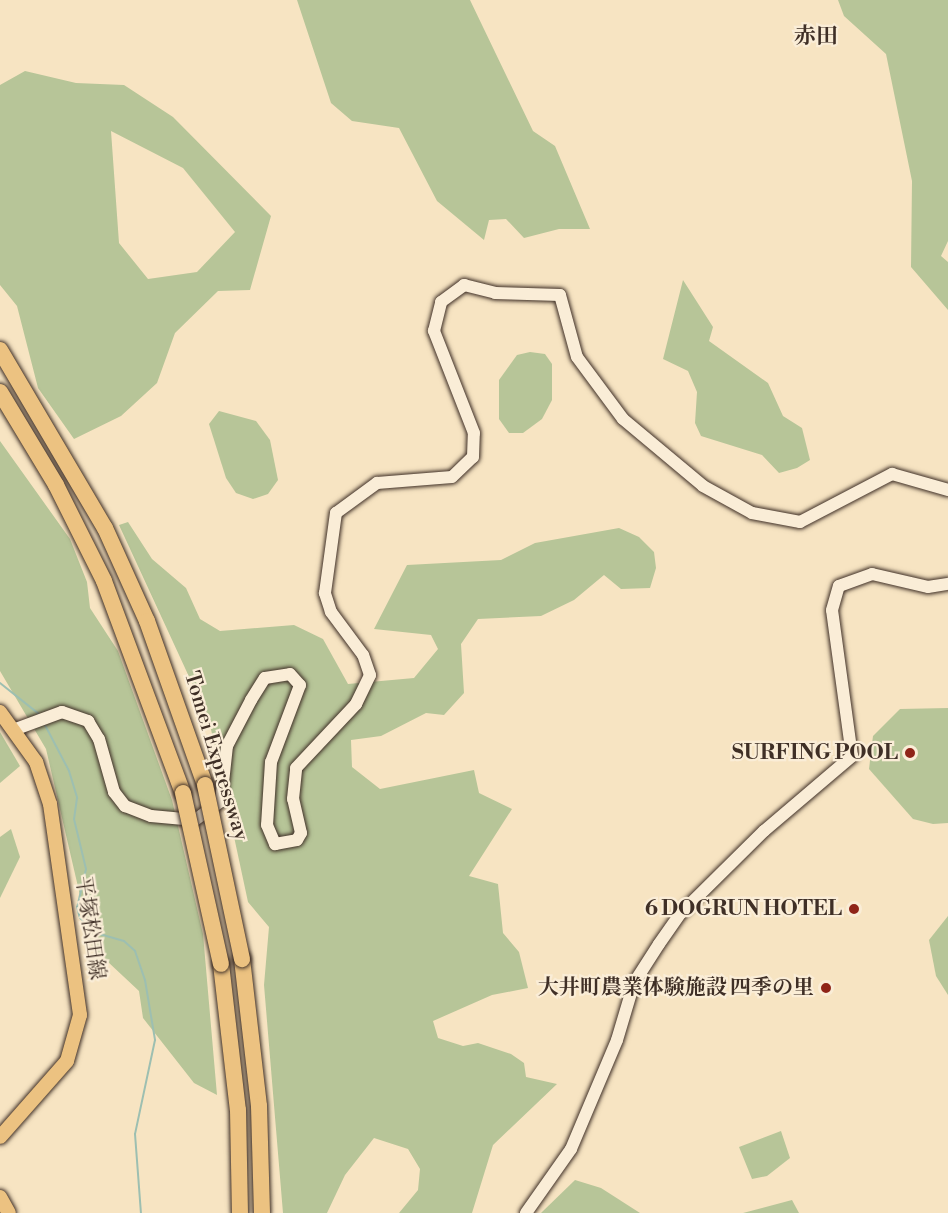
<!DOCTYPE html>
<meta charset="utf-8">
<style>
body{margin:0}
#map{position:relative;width:948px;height:1213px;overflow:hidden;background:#f7e4c2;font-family:"Libre Bodoni","Noto Serif JP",serif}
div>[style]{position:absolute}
.green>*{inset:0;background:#b7c598}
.stream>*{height:2px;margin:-1px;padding:0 1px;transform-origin:1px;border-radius:1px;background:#9dbfb1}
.roads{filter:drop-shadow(0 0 2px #3f2f26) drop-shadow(0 0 2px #3f2f26)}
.secondary>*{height:12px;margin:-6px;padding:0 6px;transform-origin:6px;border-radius:6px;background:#faedd7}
.primary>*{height:14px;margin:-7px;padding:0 7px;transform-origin:7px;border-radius:7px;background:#ecc281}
.highway>*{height:16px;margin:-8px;padding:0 8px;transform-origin:8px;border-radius:8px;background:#ecc281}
.bridges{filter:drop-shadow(0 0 2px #3f2f26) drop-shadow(0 0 2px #3f2f26)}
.highway-bridge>*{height:16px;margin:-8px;padding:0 8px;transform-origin:8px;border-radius:8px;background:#ecc281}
.dots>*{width:16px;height:16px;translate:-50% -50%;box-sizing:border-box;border:3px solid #faedd7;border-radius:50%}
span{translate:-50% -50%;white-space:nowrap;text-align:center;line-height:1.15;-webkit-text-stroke:4.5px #faedd7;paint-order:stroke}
.poi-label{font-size:21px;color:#3f2f26;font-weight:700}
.right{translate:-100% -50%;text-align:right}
.street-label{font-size:21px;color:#3f2f26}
.neighbourhood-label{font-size:22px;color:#3f2f26;font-weight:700}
</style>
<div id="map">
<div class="green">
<i style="clip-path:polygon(297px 0,470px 0,533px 131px,555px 146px,590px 229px,559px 229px,524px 238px,506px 219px,489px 220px,484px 240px,437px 201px,399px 128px,352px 121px,331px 103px)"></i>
<i style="clip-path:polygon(838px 0,948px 0,948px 241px,941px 256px,948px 262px,948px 310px,911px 267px,912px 181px,886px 54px,844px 16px)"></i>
<i style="clip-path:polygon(evenodd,25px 71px,76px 83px,124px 85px,173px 117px,271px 216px,250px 290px,218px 291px,175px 333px,157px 383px,121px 416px,74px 439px,38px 388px,17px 306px,0 285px,0 85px,25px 71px,111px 131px,183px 168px,235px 232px,197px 272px,148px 279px,119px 243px,111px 131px)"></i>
<i style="clip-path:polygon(683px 280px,713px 327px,709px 341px,768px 383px,783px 416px,802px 428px,810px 460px,797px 468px,779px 473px,762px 455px,701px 436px,695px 423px,697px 392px,688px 371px,663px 359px)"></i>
<i style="clip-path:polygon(530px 352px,545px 354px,552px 364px,552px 400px,542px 419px,523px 433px,509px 433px,499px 419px,499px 380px,517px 355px)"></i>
<i style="clip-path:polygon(219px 411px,256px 421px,270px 440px,278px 480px,268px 494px,253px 499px,236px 493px,226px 478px,209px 424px)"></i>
<i style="clip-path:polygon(0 441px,70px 539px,87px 582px,90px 608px,118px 651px,172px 800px,203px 934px,217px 1095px,194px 1083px,143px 1018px,139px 991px,92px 947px,46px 749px,0 671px)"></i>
<i style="clip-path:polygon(128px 522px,152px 559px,186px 588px,200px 619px,220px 631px,294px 625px,323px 639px,348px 684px,414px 678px,438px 649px,431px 635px,374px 629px,407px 565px,501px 560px,535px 543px,619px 528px,639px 537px,654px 552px,656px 568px,650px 588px,621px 589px,604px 575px,574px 600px,541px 616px,478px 619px,461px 644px,464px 693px,444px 715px,426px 713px,381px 736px,351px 740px,352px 767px,380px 789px,474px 770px,479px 793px,512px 809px,469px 876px,498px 884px,503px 933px,519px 952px,528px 988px,492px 995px,433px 1021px,438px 1038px,463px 1046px,478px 1043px,511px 1054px,524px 1063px,526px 1077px,557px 1084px,493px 1145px,472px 1213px,399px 1213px,418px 1190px,420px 1169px,408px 1149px,374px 1138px,345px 1175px,327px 1213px,283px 1213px,264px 985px,269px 927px,248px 902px,209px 720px,119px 525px)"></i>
<i style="clip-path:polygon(948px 708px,948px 823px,933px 824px,913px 819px,869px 769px,873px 736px,900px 709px)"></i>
<i style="clip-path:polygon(0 732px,20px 766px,0 783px)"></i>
<i style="clip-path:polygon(11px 829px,20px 857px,0 898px,0 837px)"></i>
<i style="clip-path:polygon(948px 916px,948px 995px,936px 976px,929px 940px)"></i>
<i style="clip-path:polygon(781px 1131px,790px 1158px,767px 1176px,752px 1179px,739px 1147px)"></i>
<i style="clip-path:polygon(575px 1180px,601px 1188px,640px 1213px,541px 1213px)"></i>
<i style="clip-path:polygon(792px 1200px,799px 1213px,743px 1213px)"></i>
</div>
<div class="stream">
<i style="left:0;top:683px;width:50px;rotate:38.5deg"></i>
<i style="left:45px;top:725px;width:52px;rotate:62.4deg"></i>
<i style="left:69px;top:771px;width:28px;rotate:73deg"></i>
<i style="left:77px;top:798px;width:21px;rotate:98deg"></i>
<i style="left:74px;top:819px;width:51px;rotate:76.5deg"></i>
<i style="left:86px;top:869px;width:39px;rotate:103deg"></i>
<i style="left:77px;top:907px;width:11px;rotate:75deg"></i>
<i style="left:80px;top:918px;width:22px;rotate:43deg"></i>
<i style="left:96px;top:933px;width:29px;rotate:16deg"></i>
<i style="left:124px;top:941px;width:15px;rotate:42deg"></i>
<i style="left:135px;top:951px;width:31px;rotate:71deg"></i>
<i style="left:145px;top:980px;width:61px;rotate:80.5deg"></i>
<i style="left:155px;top:1040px;width:96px;rotate:102deg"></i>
<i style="left:135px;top:1134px;width:79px;rotate:85.7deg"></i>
</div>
<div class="roads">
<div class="secondary">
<i style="left:16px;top:729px;width:49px;rotate:-20.3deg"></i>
<i style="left:62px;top:712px;width:28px;rotate:19deg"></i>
<i style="left:88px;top:721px;width:21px;rotate:59deg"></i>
<i style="left:99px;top:739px;width:55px;rotate:74.2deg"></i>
<i style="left:114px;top:792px;width:18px;rotate:52deg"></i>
<i style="left:125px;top:806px;width:28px;rotate:21deg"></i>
<i style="left:151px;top:816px;width:44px;rotate:5.2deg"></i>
<i style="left:195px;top:820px;width:32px;rotate:-36deg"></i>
<i style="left:221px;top:801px;width:55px;rotate:-83.8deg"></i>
<i style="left:227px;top:746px;width:52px;rotate:-62.4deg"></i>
<i style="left:251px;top:700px;width:26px;rotate:-58deg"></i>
<i style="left:265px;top:678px;width:25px;rotate:-9deg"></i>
<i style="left:290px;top:674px;width:15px;rotate:48deg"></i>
<i style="left:300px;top:685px;width:82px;rotate:110.6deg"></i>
<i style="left:271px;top:762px;width:63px;rotate:93.6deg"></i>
<i style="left:267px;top:825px;width:21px;rotate:67deg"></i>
<i style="left:275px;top:844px;width:22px;rotate:-10deg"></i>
<i style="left:297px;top:840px;width:8px;rotate:-60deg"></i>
<i style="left:301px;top:833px;width:35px;rotate:-103deg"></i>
<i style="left:293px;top:799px;width:31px;rotate:-84deg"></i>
<i style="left:296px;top:768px;width:88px;rotate:-46.8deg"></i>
<i style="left:356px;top:704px;width:32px;rotate:-64deg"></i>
<i style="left:370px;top:675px;width:21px;rotate:-109deg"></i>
<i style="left:363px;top:655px;width:54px;rotate:-126.7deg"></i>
<i style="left:331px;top:612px;width:20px;rotate:-108deg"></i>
<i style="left:325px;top:593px;width:81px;rotate:-82.2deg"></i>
<i style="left:336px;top:513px;width:51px;rotate:-36.2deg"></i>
<i style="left:377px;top:483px;width:75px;rotate:-4.6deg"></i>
<i style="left:452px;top:477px;width:29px;rotate:-44deg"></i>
<i style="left:473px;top:457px;width:24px;rotate:-88deg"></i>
<i style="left:474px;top:433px;width:110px;rotate:-111.4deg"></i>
<i style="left:434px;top:331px;width:30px;rotate:-76deg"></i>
<i style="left:441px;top:302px;width:29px;rotate:-36deg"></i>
<i style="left:464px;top:285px;width:32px;rotate:14deg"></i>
<i style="left:495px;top:293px;width:65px;rotate:1.8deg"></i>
<i style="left:560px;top:295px;width:64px;rotate:74.7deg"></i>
<i style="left:577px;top:357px;width:77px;rotate:53.4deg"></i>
<i style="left:623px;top:419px;width:104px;rotate:39.9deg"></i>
<i style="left:703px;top:486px;width:56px;rotate:28.9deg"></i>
<i style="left:752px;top:513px;width:49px;rotate:10.6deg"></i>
<i style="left:800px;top:522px;width:104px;rotate:-27.6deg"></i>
<i style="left:892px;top:474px;width:58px;rotate:15.9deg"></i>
<i style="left:526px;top:1213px;width:78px;rotate:-54.9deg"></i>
<i style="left:571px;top:1149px;width:118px;rotate:-67.1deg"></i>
<i style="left:617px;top:1040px;width:59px;rotate:-73.4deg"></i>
<i style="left:634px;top:983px;width:46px;rotate:-57.3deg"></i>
<i style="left:659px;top:944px;width:38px;rotate:-55deg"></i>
<i style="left:681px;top:913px;width:117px;rotate:-44.7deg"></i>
<i style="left:764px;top:831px;width:116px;rotate:-40.4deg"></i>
<i style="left:852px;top:756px;width:147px;rotate:-97.8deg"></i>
<i style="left:832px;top:610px;width:25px;rotate:-74deg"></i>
<i style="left:839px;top:586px;width:35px;rotate:-20deg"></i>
<i style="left:872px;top:574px;width:57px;rotate:13.1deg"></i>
<i style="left:928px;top:587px;width:20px;rotate:-9deg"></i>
</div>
<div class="primary">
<i style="left:0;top:712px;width:62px;rotate:54.2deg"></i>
<i style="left:36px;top:762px;width:44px;rotate:71.6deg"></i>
<i style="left:50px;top:804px;width:213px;rotate:81.9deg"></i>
<i style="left:80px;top:1015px;width:48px;rotate:105.8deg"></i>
<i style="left:67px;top:1061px;width:101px;rotate:131.4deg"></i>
<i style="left:0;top:1197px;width:18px;rotate:61deg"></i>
</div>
<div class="highway">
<i style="left:0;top:350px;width:207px;rotate:59.5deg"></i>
<i style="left:105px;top:528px;width:102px;rotate:65.7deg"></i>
<i style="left:147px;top:621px;width:174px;rotate:70.5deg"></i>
<i style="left:0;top:392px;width:109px;rotate:58.9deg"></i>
<i style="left:56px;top:485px;width:107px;rotate:63.4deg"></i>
<i style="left:104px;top:581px;width:226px;rotate:69.6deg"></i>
<i style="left:242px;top:959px;width:148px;rotate:83.4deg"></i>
<i style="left:259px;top:1106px;width:107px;rotate:88.4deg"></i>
<i style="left:221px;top:964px;width:147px;rotate:83.4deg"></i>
<i style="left:238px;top:1110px;width:103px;rotate:88.9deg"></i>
</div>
</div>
<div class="bridges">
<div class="highway-bridge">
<i style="left:205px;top:785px;width:178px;rotate:78deg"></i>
<i style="left:183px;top:793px;width:175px;rotate:77.5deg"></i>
</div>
</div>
<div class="dots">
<i style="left:910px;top:753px;background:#8f2418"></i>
<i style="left:854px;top:909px;background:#8f2418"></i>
<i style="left:826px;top:988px;background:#8f2418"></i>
</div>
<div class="poi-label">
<span class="right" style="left:898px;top:753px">SURFING POOL</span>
<span class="right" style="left:842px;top:909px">6 DOGRUN HOTEL</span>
<span class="right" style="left:814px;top:988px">大井町農業体験施設 四季の里</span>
</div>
<div class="street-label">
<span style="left:216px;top:756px;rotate:73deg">Tomei Expressway</span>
<span style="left:90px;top:928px;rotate:82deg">平塚松田線</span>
</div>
<div class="neighbourhood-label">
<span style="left:816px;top:37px">赤田</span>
</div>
</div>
